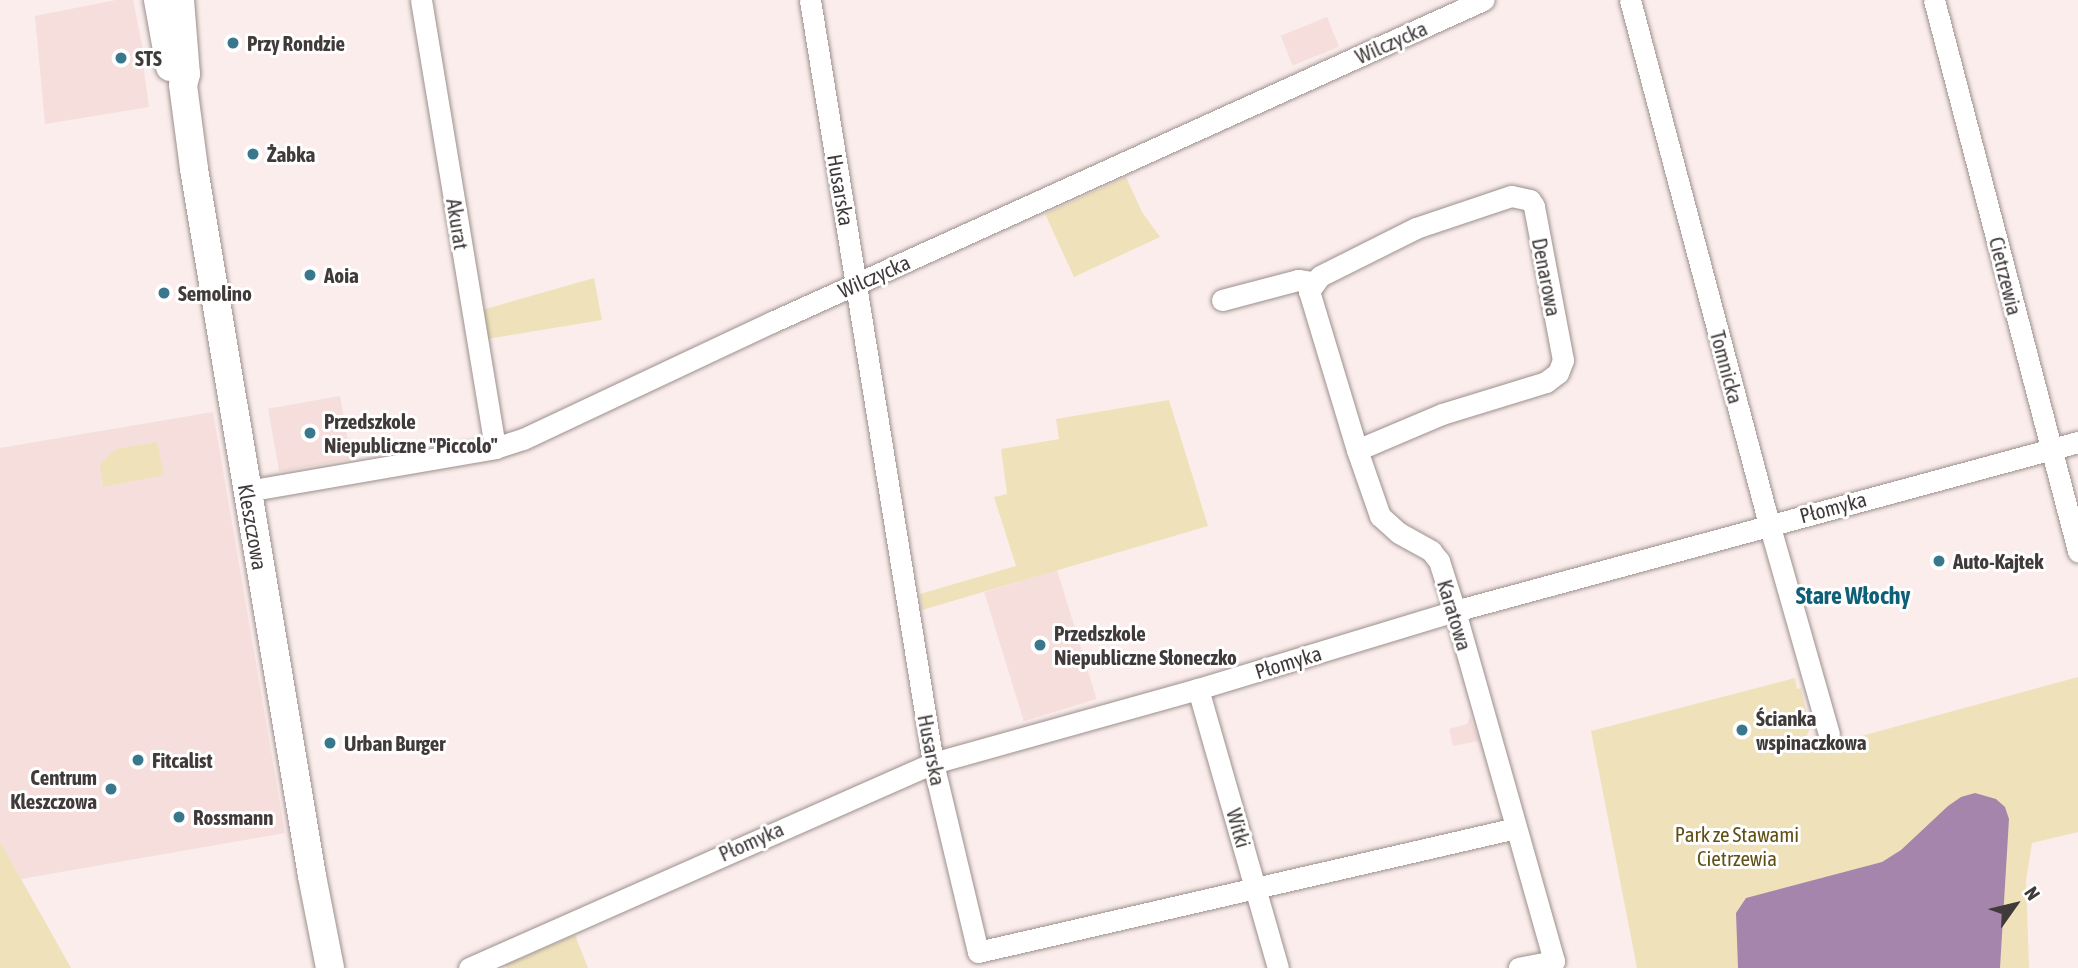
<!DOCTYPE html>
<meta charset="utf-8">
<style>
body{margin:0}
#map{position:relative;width:2078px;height:968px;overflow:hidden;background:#faedeb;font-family:"Asap Condensed",sans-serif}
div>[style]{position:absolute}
.built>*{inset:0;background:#f5dedb;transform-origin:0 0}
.green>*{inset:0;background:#efe2bb}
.water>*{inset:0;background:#a685ac}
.roads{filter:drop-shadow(0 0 2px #9c908e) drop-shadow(0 0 2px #9c908e)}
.street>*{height:21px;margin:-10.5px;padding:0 10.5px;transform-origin:10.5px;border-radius:10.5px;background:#fff}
.secondary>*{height:28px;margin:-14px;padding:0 14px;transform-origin:14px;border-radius:14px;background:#fff}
.dots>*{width:19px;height:19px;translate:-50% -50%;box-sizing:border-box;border:4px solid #fff;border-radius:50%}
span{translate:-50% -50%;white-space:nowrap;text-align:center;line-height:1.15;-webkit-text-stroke:6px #fff;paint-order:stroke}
.street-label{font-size:21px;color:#403b3a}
.poi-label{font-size:21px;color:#403b3a;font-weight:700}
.left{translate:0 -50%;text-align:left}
.right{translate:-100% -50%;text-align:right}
.park-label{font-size:21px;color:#615016}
.quarter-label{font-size:24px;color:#0f6077;font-weight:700}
.north{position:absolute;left:1980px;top:870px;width:70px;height:70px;-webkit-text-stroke:5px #fff;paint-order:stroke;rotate:56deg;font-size:19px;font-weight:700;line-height:28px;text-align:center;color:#403b3a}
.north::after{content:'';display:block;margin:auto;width:24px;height:32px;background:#403b3a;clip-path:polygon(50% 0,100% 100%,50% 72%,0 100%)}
</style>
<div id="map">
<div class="built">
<i style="clip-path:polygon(116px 0,133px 0,145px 60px,143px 64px,149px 107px,45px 124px,35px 16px)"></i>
<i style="left:1327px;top:17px;width:32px;height:50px;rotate:68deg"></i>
<i style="left:340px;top:396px;width:64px;height:73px;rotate:80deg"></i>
<i style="clip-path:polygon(213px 412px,285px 833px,21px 879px,0 841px,0 448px)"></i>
<i style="left:1057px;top:570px;width:135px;height:76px;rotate:73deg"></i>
<i style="clip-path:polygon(1470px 716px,1479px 741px,1453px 746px,1449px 729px,1467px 724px)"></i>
</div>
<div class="green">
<i style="clip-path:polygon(1126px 177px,1142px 212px,1160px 237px,1074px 277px,1045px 214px)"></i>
<i style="clip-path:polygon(594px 278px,602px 320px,487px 339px,482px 310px)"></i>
<i style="clip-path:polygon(1169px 400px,1208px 526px,922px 610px,920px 594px,1016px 566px,994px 497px,1007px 494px,1001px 449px,1059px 439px,1056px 419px)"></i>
<i style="clip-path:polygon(157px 442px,164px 475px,103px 487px,100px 464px,116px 449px)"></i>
<i style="clip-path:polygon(2078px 677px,2078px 832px,2032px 843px,2026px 881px,2029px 968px,1637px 968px,1591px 731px,1795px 678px,1797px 689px,1801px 688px,1810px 729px,1806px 737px,1810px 750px)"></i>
<i style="clip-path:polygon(0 841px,21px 879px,71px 968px,0 968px)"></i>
<i style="clip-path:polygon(575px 935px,588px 968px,507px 968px,505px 965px)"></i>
</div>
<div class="water">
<i style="clip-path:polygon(1975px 793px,1996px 799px,2005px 807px,2009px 819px,2000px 968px,1738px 968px,1736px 913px,1746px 898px,1882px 862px,1901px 850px,1948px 806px,1961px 797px)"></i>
</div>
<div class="roads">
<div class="street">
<i style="left:421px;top:0;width:454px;rotate:80.6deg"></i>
<i style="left:810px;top:0;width:773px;rotate:80.84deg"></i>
<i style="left:933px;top:763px;width:194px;rotate:76.6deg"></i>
<i style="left:978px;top:952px;width:552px;rotate:-12.98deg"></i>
<i style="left:1630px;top:0;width:531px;rotate:75.15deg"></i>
<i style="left:1766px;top:513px;width:230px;rotate:74.1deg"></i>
<i style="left:1934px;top:0;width:570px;rotate:75.35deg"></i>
<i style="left:1222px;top:300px;width:79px;rotate:-14.7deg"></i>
<i style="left:1298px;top:280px;width:15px;rotate:8deg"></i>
<i style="left:1357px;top:450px;width:92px;rotate:-23deg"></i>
<i style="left:1442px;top:414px;width:109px;rotate:-17.1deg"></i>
<i style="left:1546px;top:382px;width:15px;rotate:-37deg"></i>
<i style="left:1558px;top:373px;width:14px;rotate:-69deg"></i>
<i style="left:1563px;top:360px;width:157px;rotate:-100.7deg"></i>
<i style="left:1534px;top:206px;width:7px;rotate:-124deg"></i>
<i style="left:1530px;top:200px;width:19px;rotate:-168deg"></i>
<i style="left:1511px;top:196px;width:100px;rotate:161.4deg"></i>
<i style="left:1416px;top:228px;width:107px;rotate:153.4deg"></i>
<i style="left:1320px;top:276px;width:19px;rotate:126deg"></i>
<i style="left:1309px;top:291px;width:166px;rotate:73.2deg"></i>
<i style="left:1357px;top:450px;width:70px;rotate:70.8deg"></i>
<i style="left:1380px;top:516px;width:25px;rotate:42deg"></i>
<i style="left:1399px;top:533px;width:37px;rotate:29deg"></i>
<i style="left:1431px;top:551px;width:13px;rotate:51deg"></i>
<i style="left:1439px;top:561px;width:52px;rotate:72.3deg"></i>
<i style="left:1455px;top:611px;width:364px;rotate:74.2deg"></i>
<i style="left:1554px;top:961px;width:36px;rotate:169deg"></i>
<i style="left:247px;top:491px;width:252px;rotate:-9.8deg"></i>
<i style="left:495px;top:448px;width:29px;rotate:-18deg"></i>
<i style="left:523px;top:439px;width:275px;rotate:-25.2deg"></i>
<i style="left:772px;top:322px;width:781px;rotate:-24.36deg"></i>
<i style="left:1198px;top:689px;width:290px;rotate:74deg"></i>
<i style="left:469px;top:968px;width:507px;rotate:-23.84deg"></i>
<i style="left:933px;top:763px;width:275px;rotate:-15.6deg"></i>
<i style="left:1198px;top:689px;width:269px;rotate:-16.9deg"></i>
<i style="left:1455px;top:611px;width:646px;rotate:-15.18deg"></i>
</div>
<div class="secondary">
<i style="left:158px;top:0;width:68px;rotate:79.8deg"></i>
<i style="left:180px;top:0;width:74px;rotate:85.4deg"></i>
<i style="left:186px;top:74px;width:11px;rotate:105deg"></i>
<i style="left:183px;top:85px;width:85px;rotate:82.5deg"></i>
<i style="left:194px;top:169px;width:717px;rotate:80.52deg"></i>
<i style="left:312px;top:876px;width:94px;rotate:78.9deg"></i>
</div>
</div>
<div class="dots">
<i style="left:233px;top:43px;background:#39778d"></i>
<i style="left:121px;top:58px;background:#39778d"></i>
<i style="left:253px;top:154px;background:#39778d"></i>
<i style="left:310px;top:275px;background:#39778d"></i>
<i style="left:164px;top:293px;background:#39778d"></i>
<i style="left:310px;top:433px;background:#39778d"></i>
<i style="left:1939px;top:561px;background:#39778d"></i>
<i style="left:1040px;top:645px;background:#39778d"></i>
<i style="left:1742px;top:730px;background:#39778d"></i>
<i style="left:330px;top:743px;background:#39778d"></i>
<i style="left:138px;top:760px;background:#39778d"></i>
<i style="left:111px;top:789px;background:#39778d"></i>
<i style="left:179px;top:817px;background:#39778d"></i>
</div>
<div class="street-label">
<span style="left:1391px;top:42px;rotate:-24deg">Wilczycka</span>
<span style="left:841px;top:190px;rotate:80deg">Husarska</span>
<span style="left:458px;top:224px;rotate:81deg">Akurat</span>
<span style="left:874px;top:276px;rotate:-24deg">Wilczycka</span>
<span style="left:2006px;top:276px;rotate:76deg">Cietrzewia</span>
<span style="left:1547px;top:277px;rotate:79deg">Denarowa</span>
<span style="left:1727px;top:367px;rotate:75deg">Tomnicka</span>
<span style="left:1833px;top:507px;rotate:-15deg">Płomyka</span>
<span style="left:253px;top:527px;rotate:80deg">Kleszczowa</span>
<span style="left:1455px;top:615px;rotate:73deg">Karatowa</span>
<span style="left:1288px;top:662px;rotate:-17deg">Płomyka</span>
<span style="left:932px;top:750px;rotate:79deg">Husarska</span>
<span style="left:1239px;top:828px;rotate:74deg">Witki</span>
<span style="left:751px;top:841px;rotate:-24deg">Płomyka</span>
</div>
<div class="poi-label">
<span class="left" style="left:247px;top:43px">Przy Rondzie</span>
<span class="left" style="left:135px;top:58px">STS</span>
<span class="left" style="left:267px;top:154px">Żabka</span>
<span class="left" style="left:324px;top:275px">Aoia</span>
<span class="left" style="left:178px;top:293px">Semolino</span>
<span class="left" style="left:324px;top:433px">Przedszkole<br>Niepubliczne "Piccolo"</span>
<span class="left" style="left:1953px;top:561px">Auto-Kajtek</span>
<span class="left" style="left:1054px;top:645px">Przedszkole<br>Niepubliczne Słoneczko</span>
<span class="left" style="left:1756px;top:730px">Ścianka<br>wspinaczkowa</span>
<span class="left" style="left:344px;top:743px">Urban Burger</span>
<span class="left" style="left:152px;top:760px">Fitcalist</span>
<span class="right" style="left:97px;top:789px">Centrum<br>Kleszczowa</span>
<span class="left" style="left:193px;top:817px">Rossmann</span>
</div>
<div class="park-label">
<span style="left:1737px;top:846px">Park ze Stawami<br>Cietrzewia</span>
</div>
<div class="quarter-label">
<span style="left:1853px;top:596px">Stare Włochy</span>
</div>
<div class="north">N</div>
</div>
